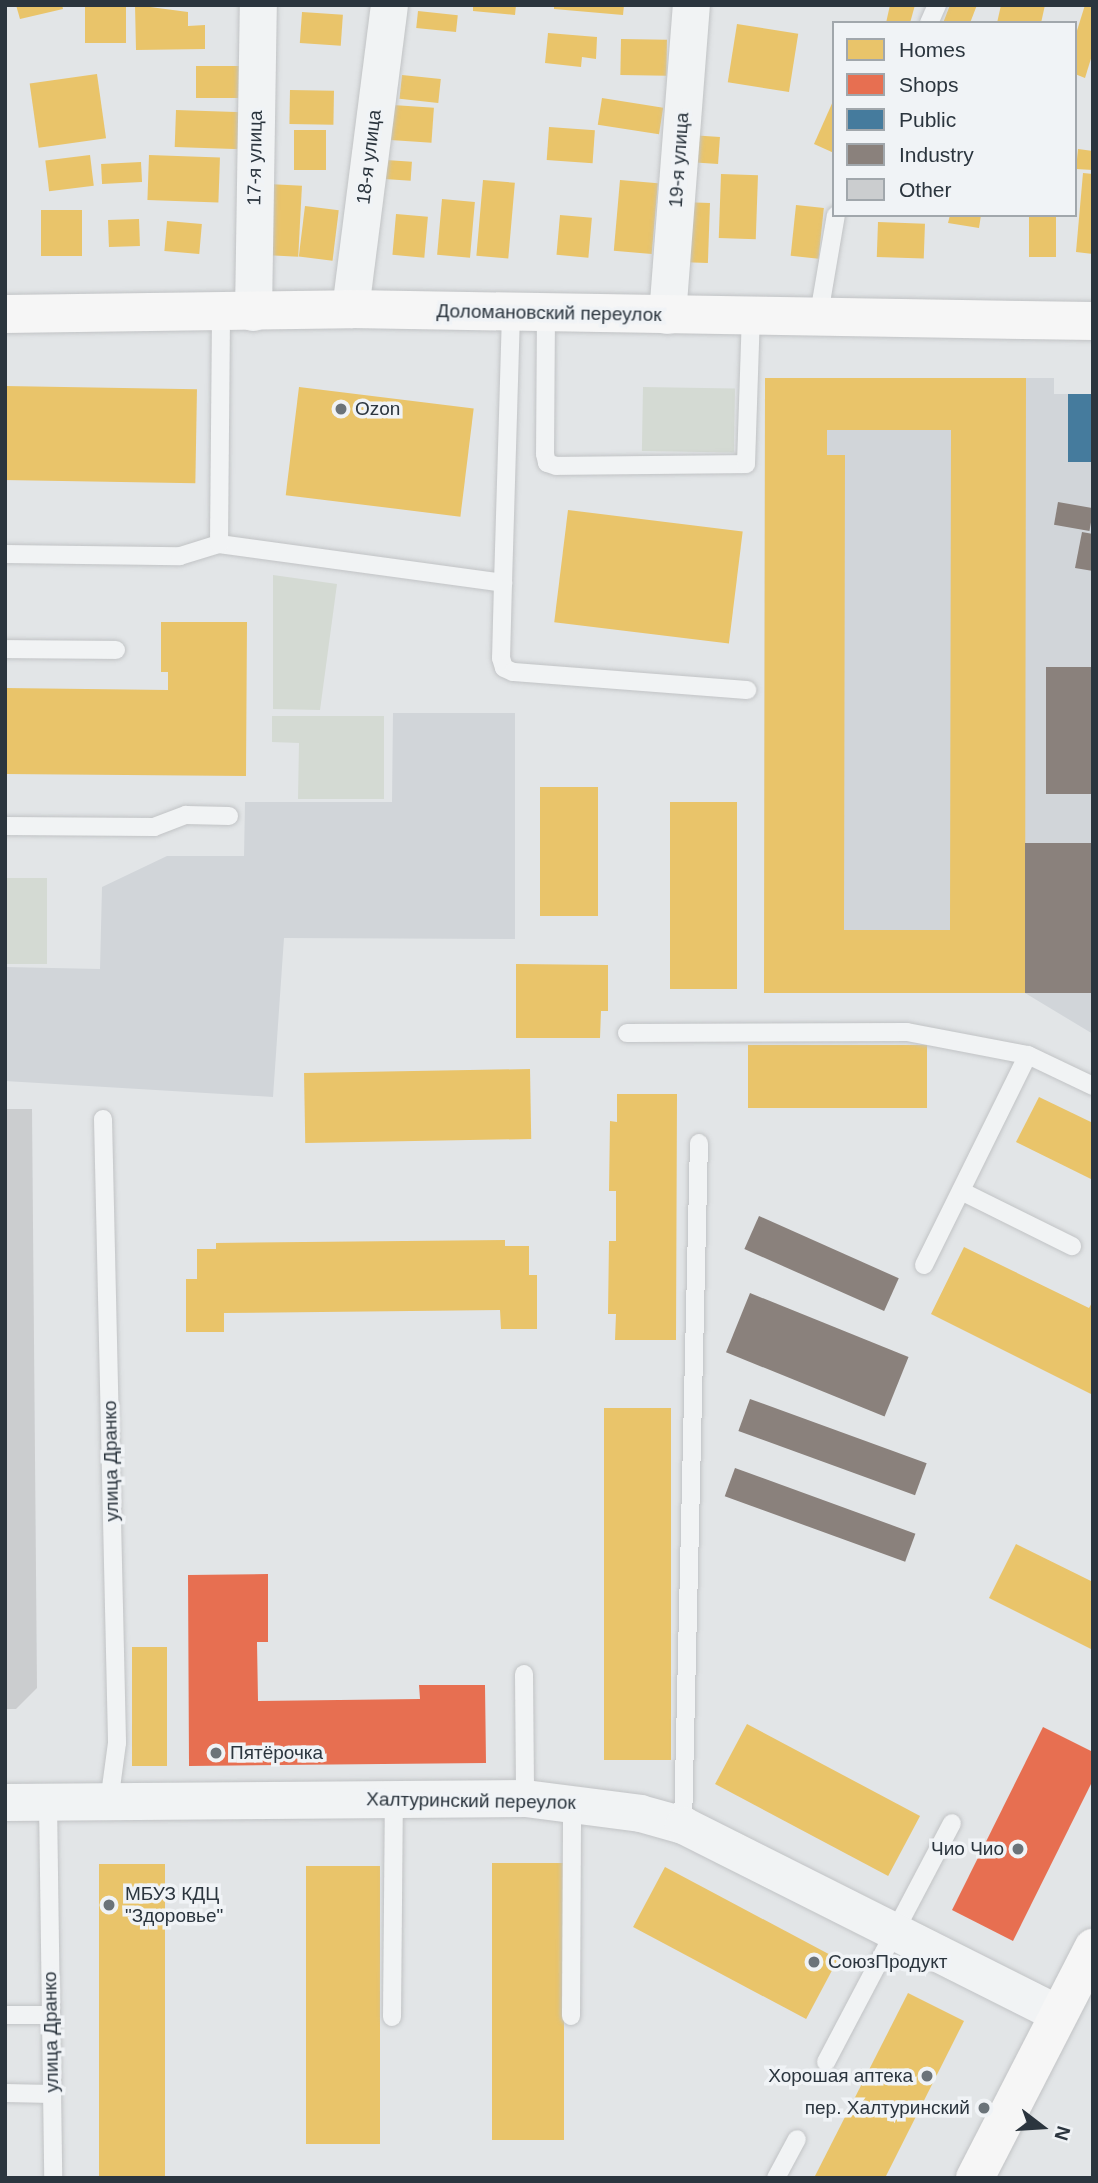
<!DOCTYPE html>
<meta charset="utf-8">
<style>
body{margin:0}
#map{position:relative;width:1098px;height:2183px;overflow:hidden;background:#e2e5e7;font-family:Helvetica,sans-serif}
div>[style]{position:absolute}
.built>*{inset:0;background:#d1d5d9}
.green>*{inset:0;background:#d4dad3;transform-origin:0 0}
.homes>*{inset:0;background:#e9c46a;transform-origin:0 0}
.shops>*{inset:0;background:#e76f51}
.public>*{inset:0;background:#457b9d;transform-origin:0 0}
.industry>*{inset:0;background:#8a817c;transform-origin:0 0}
.building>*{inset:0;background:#cbcdcf}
.roads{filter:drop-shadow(0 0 2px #c1c3c5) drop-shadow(0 0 2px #c1c3c5)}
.lane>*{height:18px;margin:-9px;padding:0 9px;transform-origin:9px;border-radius:9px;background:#f1f3f4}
.street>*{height:37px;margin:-18.5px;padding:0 18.5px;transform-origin:18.5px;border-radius:18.5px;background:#f1f3f4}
.secondary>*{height:38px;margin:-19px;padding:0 19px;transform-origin:19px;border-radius:19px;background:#f6f6f6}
.dots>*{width:19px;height:19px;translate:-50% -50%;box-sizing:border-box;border:4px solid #f0f3f6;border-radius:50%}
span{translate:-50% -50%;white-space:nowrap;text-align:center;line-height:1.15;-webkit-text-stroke:7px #f0f3f6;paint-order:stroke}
.street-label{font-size:19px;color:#2b353e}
.poi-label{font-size:19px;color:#2b353e}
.left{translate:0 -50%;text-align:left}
.right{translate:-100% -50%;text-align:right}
.frame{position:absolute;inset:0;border:7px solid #2b353e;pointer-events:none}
.legend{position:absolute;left:832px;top:21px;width:245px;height:196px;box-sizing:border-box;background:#f0f3f6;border:2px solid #a1a7ac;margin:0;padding:9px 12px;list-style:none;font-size:21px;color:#2b353e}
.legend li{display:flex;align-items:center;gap:14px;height:35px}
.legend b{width:35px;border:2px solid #a1a7ac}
.north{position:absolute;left:1007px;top:2092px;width:70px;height:70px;-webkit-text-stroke:5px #f0f3f6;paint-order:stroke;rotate:107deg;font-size:19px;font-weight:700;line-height:28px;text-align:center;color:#2b353e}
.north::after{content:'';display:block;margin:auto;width:24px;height:32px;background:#2b353e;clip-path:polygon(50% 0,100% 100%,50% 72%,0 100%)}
</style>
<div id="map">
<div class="built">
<i style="clip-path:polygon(765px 378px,1054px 378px,1054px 394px,1093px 394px,1093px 1034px,1025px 993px,764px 993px)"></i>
<i style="clip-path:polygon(393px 713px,515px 713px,515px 939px,284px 938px,273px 1097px,5px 1081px,5px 967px,100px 969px,102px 887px,167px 856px,244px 856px,245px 802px,392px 802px)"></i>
</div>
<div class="green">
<i style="left:643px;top:387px;width:92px;height:64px;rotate:1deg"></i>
<i style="clip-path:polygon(273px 575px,337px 584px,320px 710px,273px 709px)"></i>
<i style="clip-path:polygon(272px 716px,384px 716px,384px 799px,298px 799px,299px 743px,272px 742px)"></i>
<i style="left:5px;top:878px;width:42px;height:86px"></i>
</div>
<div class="homes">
<i style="clip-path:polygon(16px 5px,62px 5px,63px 9px,20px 19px)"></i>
<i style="left:85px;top:5px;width:41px;height:38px"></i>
<i style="clip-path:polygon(135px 5px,188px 12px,188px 26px,205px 25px,205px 49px,136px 50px)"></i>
<i style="clip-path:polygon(473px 5px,516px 5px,515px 15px,473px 11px)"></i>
<i style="clip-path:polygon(554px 5px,624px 5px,623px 15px,554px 9px)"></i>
<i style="clip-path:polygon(890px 5px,915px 5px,910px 23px,886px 23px)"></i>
<i style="clip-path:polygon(950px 5px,977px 5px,970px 23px,943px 23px)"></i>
<i style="clip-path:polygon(1001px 5px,1045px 5px,1041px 23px,997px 23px)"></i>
<i style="clip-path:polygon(1085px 5px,1093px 8px,1093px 52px,1085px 78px,1075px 74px,1075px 37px)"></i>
<i style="left:418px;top:11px;width:40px;height:17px;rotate:6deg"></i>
<i style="left:302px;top:12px;width:41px;height:31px;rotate:4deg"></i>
<i style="left:737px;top:24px;width:62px;height:59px;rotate:9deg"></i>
<i style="clip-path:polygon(548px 33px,597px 37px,596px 59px,582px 57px,581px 67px,545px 63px)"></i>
<i style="left:621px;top:39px;width:46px;height:36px;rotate:1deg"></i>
<i style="left:196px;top:66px;width:47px;height:32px"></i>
<i style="left:97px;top:74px;width:65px;height:68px;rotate:82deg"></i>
<i style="left:402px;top:75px;width:39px;height:24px;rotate:6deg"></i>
<i style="left:290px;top:90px;width:44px;height:34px;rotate:1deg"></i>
<i style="left:602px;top:98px;width:62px;height:27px;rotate:9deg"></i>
<i style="clip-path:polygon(834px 99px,834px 153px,814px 144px)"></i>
<i style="left:393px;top:105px;width:41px;height:35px;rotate:4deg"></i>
<i style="left:176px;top:110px;width:67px;height:37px;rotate:2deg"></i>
<i style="left:549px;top:127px;width:46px;height:33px;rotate:4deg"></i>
<i style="left:294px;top:130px;width:32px;height:40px"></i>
<i style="left:690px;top:135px;width:30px;height:27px;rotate:4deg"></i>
<i style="clip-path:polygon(1078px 149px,1093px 151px,1093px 170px,1076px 169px)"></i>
<i style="left:90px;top:155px;width:31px;height:45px;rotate:83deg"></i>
<i style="left:149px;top:155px;width:71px;height:45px;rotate:2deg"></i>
<i style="left:386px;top:160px;width:26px;height:19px;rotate:4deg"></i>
<i style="left:141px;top:162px;width:20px;height:40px;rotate:87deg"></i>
<i style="clip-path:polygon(1083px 173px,1093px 174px,1093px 254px,1076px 252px)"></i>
<i style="left:721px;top:174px;width:37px;height:64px;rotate:2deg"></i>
<i style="left:483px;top:180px;width:32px;height:76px;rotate:5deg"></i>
<i style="left:620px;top:180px;width:38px;height:71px;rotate:5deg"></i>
<i style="left:268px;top:184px;width:34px;height:71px;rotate:3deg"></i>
<i style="left:442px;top:199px;width:33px;height:56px;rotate:5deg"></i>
<i style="left:681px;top:202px;width:29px;height:60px;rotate:2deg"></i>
<i style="left:796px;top:205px;width:28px;height:51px;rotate:6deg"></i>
<i style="left:305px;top:206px;width:34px;height:51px;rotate:7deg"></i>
<i style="left:41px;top:210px;width:41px;height:46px"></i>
<i style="left:396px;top:214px;width:32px;height:41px;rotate:5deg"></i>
<i style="left:560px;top:215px;width:32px;height:40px;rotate:5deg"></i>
<i style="clip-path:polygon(950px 215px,981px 215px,979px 228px,948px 223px)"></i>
<i style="left:1029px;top:215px;width:27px;height:42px"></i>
<i style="left:139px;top:219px;width:27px;height:31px;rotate:88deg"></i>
<i style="left:167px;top:221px;width:35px;height:30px;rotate:5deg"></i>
<i style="left:878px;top:222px;width:47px;height:35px;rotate:2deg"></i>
<i style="clip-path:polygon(evenodd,765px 378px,1026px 378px,1025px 993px,764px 993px,765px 378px,827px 430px,951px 430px,950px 930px,844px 930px,845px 455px,827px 455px,827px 430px)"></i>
<i style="left:5px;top:386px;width:192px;height:94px;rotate:1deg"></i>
<i style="left:299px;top:387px;width:176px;height:109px;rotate:7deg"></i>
<i style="left:568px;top:510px;width:176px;height:113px;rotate:7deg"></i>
<i style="clip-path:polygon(161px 622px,247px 622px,246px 776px,5px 774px,5px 688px,168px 690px,168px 672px,161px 672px)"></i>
<i style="left:540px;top:787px;width:58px;height:129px"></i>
<i style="left:670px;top:802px;width:67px;height:187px"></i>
<i style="clip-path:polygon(516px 964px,608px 965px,608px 1011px,601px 1011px,600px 1038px,516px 1038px)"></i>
<i style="left:927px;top:1045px;width:63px;height:179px;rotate:90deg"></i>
<i style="left:530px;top:1069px;width:70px;height:226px;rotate:89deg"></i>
<i style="clip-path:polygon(617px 1094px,677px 1094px,676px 1340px,615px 1340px,616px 1314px,608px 1314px,609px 1241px,616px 1241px,616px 1191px,609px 1191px,610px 1121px,617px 1122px)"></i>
<i style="clip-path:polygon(1039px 1097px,1093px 1123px,1093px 1180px,1016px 1142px)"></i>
<i style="clip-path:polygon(505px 1240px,505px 1246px,529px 1246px,529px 1275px,537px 1275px,537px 1329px,501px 1329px,500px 1310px,224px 1313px,224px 1332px,186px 1332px,186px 1279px,197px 1279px,197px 1249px,216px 1249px,216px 1243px)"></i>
<i style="clip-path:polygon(964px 1247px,1089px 1308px,1093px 1301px,1093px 1395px,931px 1314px)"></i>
<i style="left:671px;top:1408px;width:352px;height:67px;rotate:90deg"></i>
<i style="clip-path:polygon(1016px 1544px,1093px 1582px,1093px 1650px,989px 1598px)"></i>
<i style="left:132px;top:1647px;width:35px;height:119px"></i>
<i style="left:747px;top:1724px;width:196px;height:68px;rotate:28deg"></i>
<i style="left:492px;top:1863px;width:72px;height:277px"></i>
<i style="left:165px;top:1864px;width:314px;height:66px;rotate:90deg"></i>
<i style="left:306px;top:1866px;width:74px;height:278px"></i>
<i style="left:665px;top:1867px;width:196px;height:68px;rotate:28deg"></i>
<i style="clip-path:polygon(908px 1993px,964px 2021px,885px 2178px,814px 2178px)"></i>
</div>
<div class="shops">
<i style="clip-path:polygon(268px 1574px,268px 1642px,257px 1642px,258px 1701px,420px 1699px,419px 1685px,485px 1685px,486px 1763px,189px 1766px,188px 1575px)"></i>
<i style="clip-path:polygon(1043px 1727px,1093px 1752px,1093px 1780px,1013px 1941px,952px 1910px)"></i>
</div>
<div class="public">
<i style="left:1068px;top:394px;width:25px;height:68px"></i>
</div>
<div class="industry">
<i style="left:1058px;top:502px;width:36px;height:23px;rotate:10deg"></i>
<i style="clip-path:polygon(1082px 532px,1093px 534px,1093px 571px,1075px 568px)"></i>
<i style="left:1046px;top:667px;width:47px;height:127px"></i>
<i style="left:1025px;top:843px;width:68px;height:150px"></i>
<i style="left:759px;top:1216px;width:153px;height:36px;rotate:24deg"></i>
<i style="left:750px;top:1293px;width:171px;height:64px;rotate:22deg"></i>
<i style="left:750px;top:1399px;width:188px;height:34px;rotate:20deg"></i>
<i style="left:735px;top:1468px;width:192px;height:30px;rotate:20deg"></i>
</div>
<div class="building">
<i style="clip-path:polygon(5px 1109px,32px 1109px,37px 1688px,16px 1709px,5px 1709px)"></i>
</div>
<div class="roads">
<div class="lane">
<i style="left:929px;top:23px;width:20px;rotate:-66deg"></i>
<i style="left:546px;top:313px;width:141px;rotate:90.4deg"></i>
<i style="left:545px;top:454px;width:9px;rotate:77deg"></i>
<i style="left:547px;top:463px;width:9px;rotate:18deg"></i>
<i style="left:556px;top:466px;width:190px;rotate:-0.6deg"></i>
<i style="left:746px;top:464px;width:149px;rotate:-88.1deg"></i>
<i style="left:819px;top:314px;width:100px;rotate:-80.3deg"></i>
<i style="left:219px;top:544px;width:287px;rotate:7.8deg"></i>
<i style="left:503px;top:583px;width:75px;rotate:91.5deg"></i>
<i style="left:501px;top:658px;width:10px;rotate:73deg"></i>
<i style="left:504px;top:668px;width:10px;rotate:24deg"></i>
<i style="left:513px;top:672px;width:235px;rotate:4.4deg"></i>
<i style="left:5px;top:554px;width:175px;rotate:0.7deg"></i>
<i style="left:180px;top:556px;width:41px;rotate:-17.1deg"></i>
<i style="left:219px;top:544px;width:232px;rotate:-89.5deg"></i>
<i style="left:503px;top:583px;width:271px;rotate:-88.3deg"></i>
<i style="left:5px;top:649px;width:111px;rotate:0.5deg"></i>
<i style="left:5px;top:826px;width:149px;rotate:0.4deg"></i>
<i style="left:154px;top:827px;width:34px;rotate:-21deg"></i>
<i style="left:186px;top:815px;width:43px;rotate:1.3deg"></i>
<i style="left:627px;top:1033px;width:280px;rotate:-0.2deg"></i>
<i style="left:907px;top:1032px;width:123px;rotate:10.8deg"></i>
<i style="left:1028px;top:1055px;width:72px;rotate:25.5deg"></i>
<i style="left:103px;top:1119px;width:624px;rotate:88.71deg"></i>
<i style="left:117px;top:1743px;width:60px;rotate:97.7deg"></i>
<i style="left:961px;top:1191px;width:124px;rotate:26.4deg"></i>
<i style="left:924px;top:1265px;width:234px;rotate:-63.7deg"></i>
<i style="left:524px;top:1674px;width:124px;rotate:89.5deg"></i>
<i style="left:48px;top:1802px;width:376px;rotate:89.2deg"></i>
<i style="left:683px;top:1825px;width:682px;rotate:-88.66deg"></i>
<i style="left:5px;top:2015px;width:46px"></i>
<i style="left:571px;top:2016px;width:214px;rotate:-89.7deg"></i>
<i style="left:392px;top:2017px;width:218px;rotate:-89.5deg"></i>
<i style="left:826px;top:2062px;width:270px;rotate:-62.2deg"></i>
<i style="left:5px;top:2093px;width:47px;rotate:1.2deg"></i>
<i style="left:776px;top:2178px;width:44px;rotate:-61.7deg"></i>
</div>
<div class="street">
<i style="left:350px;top:309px;width:306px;rotate:-82.7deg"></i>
<i style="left:253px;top:312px;width:307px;rotate:-89.1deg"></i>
<i style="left:667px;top:315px;width:311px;rotate:-85.6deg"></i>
<i style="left:5px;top:1802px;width:520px;rotate:-0.44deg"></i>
<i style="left:525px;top:1798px;width:116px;rotate:7.4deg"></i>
<i style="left:640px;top:1813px;width:45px;rotate:15.6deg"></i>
<i style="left:683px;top:1825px;width:420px;rotate:26.7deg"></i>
</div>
<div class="secondary">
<i style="left:5px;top:314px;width:345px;rotate:-0.8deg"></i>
<i style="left:350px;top:309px;width:743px;rotate:0.93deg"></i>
<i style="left:975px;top:2178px;width:259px;rotate:-62.8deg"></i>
</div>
</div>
<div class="dots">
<i style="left:341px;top:409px;background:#6b7379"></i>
<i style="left:216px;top:1753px;background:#6b7379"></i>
<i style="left:1018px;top:1849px;background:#6b7379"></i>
<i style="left:109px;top:1905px;background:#6b7379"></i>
<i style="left:814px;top:1962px;background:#6b7379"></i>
<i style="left:927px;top:2076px;background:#6b7379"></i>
<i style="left:984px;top:2108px;background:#6b7379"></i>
</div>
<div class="street-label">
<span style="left:369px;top:157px;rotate:-83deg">18-я улица</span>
<span style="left:255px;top:158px;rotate:-89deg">17-я улица</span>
<span style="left:679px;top:160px;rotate:-86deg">19-я улица</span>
<span style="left:549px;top:313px;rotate:1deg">Доломановский переулок</span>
<span style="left:111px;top:1461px;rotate:-91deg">улица Дранко</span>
<span style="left:471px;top:1801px;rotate:1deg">Халтуринский переулок</span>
<span style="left:51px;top:2032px;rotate:-91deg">улица Дранко</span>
</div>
<div class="poi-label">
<span class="left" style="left:355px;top:409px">Ozon</span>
<span class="left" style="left:230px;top:1753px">Пятёрочка</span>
<span class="right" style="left:1004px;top:1849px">Чио Чио</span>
<span class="left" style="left:125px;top:1905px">МБУЗ КДЦ<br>"Здоровье"</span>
<span class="left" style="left:828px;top:1962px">СоюзПродукт</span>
<span class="right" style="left:913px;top:2076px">Хорошая аптека</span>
<span class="right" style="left:970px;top:2108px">пер. Халтуринский</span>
</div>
<div class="frame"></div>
<ul class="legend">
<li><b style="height:19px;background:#e9c46a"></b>Homes</li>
<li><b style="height:19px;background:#e76f51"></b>Shops</li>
<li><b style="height:19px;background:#457b9d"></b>Public</li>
<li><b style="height:19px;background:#8a817c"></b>Industry</li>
<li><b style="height:19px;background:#cbcdcf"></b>Other</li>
</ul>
<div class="north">N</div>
</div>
